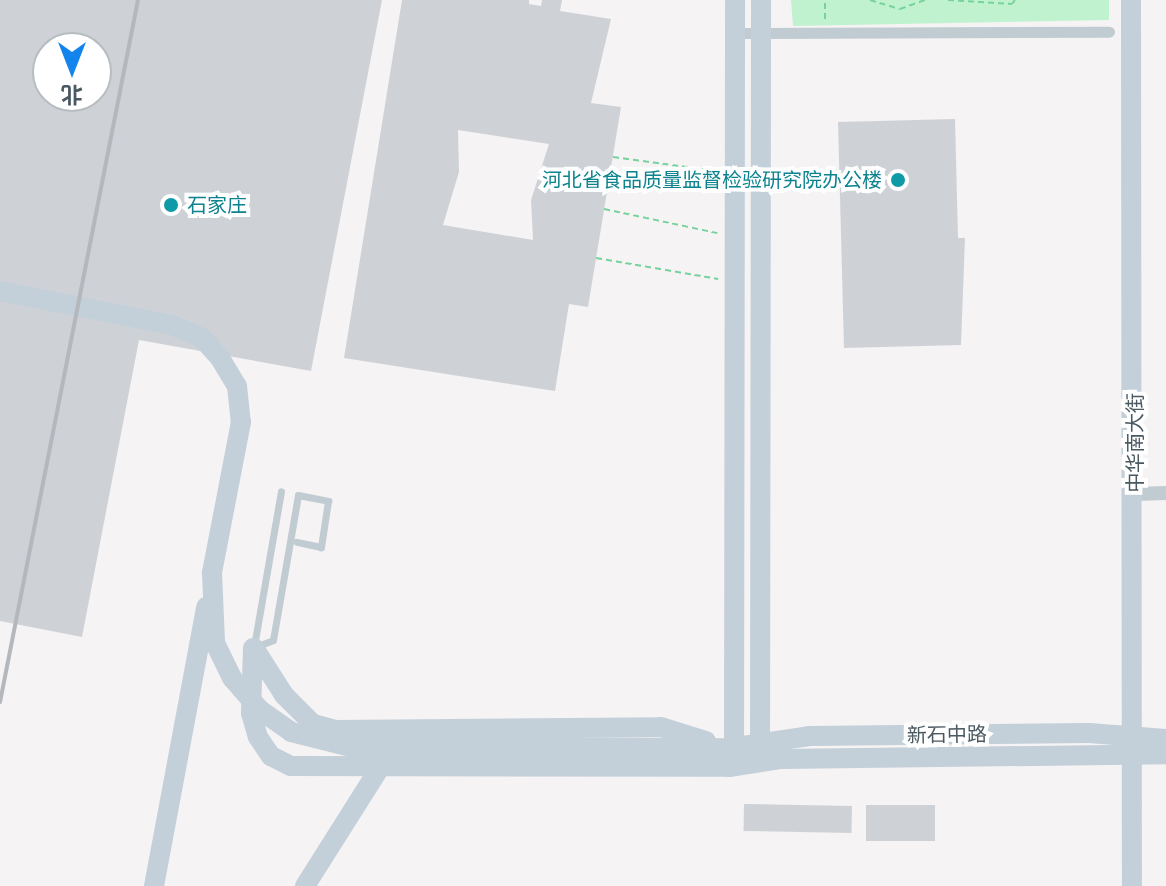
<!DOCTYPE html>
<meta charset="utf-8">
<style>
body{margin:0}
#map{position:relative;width:1166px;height:886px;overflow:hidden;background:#f5f3f3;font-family:Figtree,"Noto Sans SC",sans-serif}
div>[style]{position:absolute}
.green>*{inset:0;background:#c1f2d0}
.building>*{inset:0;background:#ced2d7;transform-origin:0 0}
.path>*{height:2px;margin-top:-1px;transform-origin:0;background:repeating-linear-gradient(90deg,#77d29e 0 6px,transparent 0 10px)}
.service>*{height:7px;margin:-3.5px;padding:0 3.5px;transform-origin:3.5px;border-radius:3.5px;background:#c0cbd2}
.pedestrian>*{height:11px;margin:-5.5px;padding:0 5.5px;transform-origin:5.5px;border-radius:5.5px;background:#c0cbd2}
.minor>*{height:14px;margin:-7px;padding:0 7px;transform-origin:7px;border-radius:7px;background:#c0cbd2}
.secondary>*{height:20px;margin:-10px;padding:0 10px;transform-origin:10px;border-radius:10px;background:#c3cfd9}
.rail>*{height:4px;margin:-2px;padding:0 2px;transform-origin:2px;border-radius:2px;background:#b4b8bd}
.dots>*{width:22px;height:22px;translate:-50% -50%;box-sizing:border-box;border:4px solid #fff;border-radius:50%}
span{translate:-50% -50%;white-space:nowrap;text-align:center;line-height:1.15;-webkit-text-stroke:8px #fff;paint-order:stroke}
.culture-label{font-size:20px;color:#0d838f}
.right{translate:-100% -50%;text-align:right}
.left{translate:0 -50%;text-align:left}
.street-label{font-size:20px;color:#495861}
.north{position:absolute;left:32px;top:32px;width:80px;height:80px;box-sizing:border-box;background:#fff;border:2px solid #b6bcc0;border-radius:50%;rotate:180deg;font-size:22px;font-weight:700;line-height:32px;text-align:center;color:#495861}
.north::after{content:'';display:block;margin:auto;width:28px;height:36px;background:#1484ed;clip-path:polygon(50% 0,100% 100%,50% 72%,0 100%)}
</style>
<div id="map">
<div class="green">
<i style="clip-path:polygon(791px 0,1109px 0,1109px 20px,793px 26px)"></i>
</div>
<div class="building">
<i style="clip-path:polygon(evenodd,0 0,382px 0,311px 371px,139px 340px,82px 637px,0 621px,0 0,48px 48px,96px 48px,96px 96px,48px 96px,48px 48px)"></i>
<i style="clip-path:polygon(evenodd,402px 0,529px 0,529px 4px,541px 6px,542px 0,562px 0,560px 11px,611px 19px,591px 103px,621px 107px,588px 307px,569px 304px,555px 391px,344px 358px,402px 0,458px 130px,549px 144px,531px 200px,533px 240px,443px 225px,459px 172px,458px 130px)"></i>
<i style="clip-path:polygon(955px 119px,958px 238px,965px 238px,961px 345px,844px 348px,838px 122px)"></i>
<i style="left:744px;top:804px;width:108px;height:27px;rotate:1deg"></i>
<i style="left:866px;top:805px;width:69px;height:36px"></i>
</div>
<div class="path">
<i style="left:870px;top:0;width:31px;rotate:17deg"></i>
<i style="left:900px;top:9px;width:27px;rotate:-20deg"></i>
<i style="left:948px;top:0;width:64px;rotate:3.6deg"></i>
<i style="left:1012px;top:4px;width:5px;rotate:-53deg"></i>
<i style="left:825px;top:19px;width:19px;rotate:-90deg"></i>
<i style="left:613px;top:157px;width:104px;rotate:7.7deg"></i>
<i style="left:604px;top:209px;width:116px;rotate:12deg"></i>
<i style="left:596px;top:258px;width:124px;rotate:9.8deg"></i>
</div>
<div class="service">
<i style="left:254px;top:646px;width:157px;rotate:-80.1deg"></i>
<i style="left:255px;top:647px;width:19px;rotate:-21deg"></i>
<i style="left:273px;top:640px;width:147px;rotate:-80.2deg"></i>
<i style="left:298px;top:495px;width:31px;rotate:11deg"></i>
<i style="left:328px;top:501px;width:47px;rotate:98.7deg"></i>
<i style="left:321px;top:547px;width:25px;rotate:-168deg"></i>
</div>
<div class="pedestrian">
<i style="left:737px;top:33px;width:372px;rotate:-0.2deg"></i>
</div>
<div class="minor">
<i style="left:1136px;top:494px;width:30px;rotate:-2deg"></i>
</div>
<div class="secondary">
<i style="left:1131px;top:0;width:886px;rotate:89.94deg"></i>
<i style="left:0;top:291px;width:175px;rotate:11.2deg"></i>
<i style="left:172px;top:325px;width:33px;rotate:23deg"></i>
<i style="left:202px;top:338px;width:27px;rotate:48deg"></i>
<i style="left:220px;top:358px;width:33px;rotate:59deg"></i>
<i style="left:237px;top:386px;width:36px;rotate:84deg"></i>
<i style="left:241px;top:422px;width:154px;rotate:100.9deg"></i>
<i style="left:212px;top:573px;width:70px;rotate:87.5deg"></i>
<i style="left:215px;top:643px;width:39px;rotate:64deg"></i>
<i style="left:232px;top:678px;width:43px;rotate:48.8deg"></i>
<i style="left:260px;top:710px;width:38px;rotate:35deg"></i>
<i style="left:291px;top:732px;width:62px;rotate:14deg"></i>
<i style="left:351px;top:747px;width:378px;rotate:0.2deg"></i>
<i style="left:729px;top:748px;width:81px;rotate:-8.5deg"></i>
<i style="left:809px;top:736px;width:280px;rotate:-0.6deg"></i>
<i style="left:1089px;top:733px;width:77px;rotate:4.5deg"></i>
<i style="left:253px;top:648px;width:65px;rotate:91.8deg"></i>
<i style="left:251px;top:713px;width:25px;rotate:74deg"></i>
<i style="left:258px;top:737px;width:23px;rotate:56deg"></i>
<i style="left:271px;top:756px;width:22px;rotate:27deg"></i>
<i style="left:291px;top:766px;width:438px;rotate:0.1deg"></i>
<i style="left:729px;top:767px;width:53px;rotate:-8.7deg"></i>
<i style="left:781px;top:759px;width:385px;rotate:-0.7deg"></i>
<i style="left:254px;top:648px;width:56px;rotate:57.4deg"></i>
<i style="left:284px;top:695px;width:41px;rotate:45deg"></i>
<i style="left:313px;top:724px;width:24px;rotate:15deg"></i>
<i style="left:336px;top:730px;width:325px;rotate:-0.5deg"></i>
<i style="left:661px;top:727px;width:47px;rotate:17.3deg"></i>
<i style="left:760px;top:754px;width:754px;rotate:-89.92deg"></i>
<i style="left:734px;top:760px;width:760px;rotate:-89.92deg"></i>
<i style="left:154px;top:886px;width:284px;rotate:-79.4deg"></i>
<i style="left:305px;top:886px;width:151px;rotate:-57.7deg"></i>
</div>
<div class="rail">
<i style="left:0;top:702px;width:715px;rotate:-78.88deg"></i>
</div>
<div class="dots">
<i style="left:898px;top:180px;background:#0f9aa8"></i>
<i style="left:171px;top:205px;background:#0f9aa8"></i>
</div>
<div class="culture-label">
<span class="right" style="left:882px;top:180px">河北省食品质量监督检验研究院办公楼</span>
<span class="left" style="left:187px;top:205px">石家庄</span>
</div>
<div class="street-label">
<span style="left:1135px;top:443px;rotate:-90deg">中华南大街</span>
<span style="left:947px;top:735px;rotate:-1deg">新石中路</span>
</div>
<div class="north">北</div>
</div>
